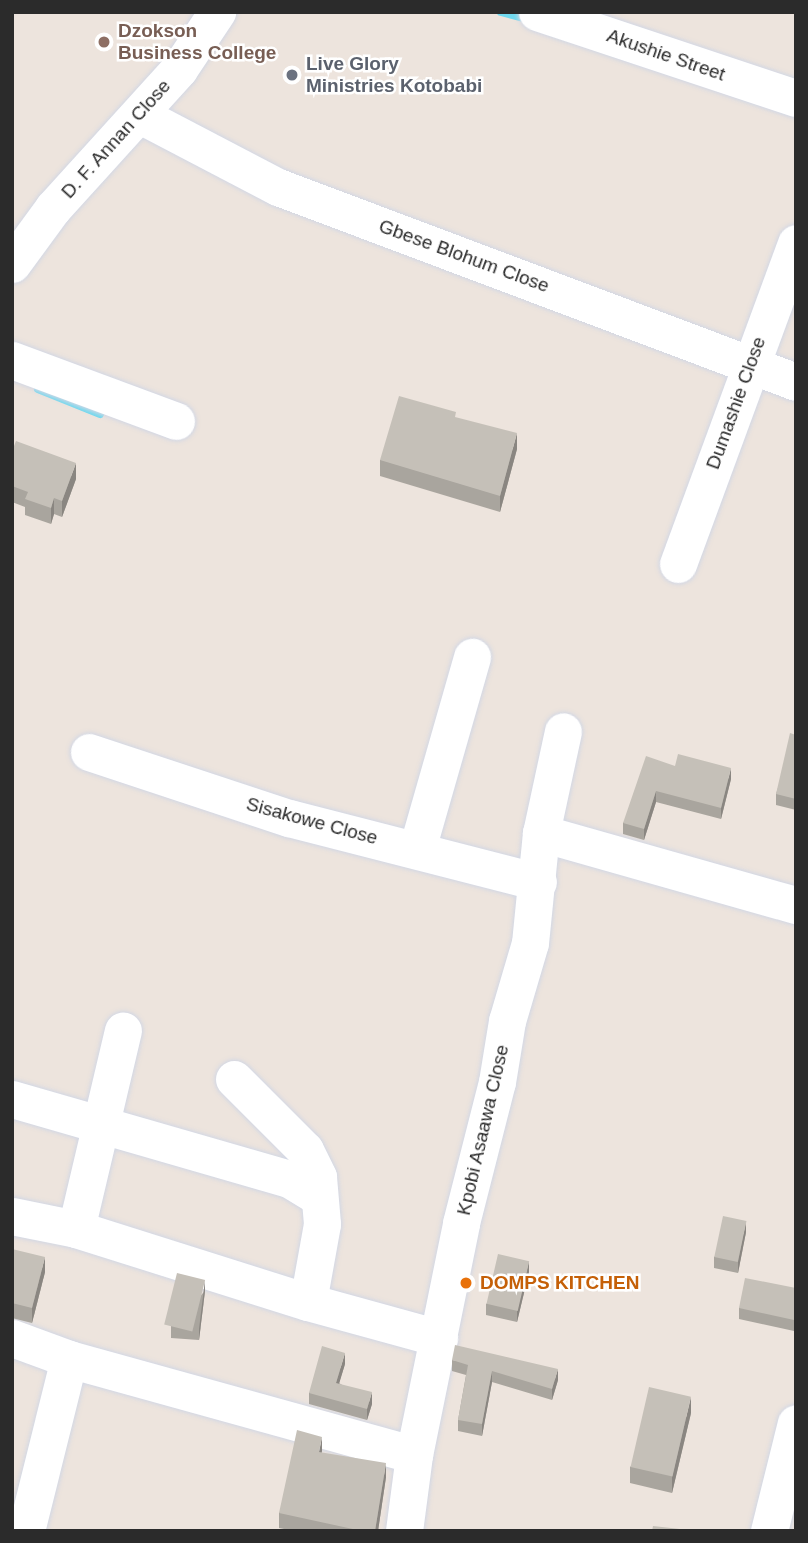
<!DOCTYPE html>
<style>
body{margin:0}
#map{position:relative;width:808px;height:1543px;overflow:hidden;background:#ede4dd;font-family:Helvetica,sans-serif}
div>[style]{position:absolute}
.stream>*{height:8px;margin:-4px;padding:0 4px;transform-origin:4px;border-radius:4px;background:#70d9ef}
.roads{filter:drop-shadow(0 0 2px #d2d7e4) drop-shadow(0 0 2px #d2d7e4)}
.minor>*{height:37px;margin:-18.5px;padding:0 18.5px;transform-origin:18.5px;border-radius:18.5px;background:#fff}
.wall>*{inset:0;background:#a9a59e}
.shaded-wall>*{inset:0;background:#8a8681}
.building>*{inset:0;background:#c5c0b8;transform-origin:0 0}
.dots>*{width:19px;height:19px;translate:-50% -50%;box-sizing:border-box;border:4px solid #fff;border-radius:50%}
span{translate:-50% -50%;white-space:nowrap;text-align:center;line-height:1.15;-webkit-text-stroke:5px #fff;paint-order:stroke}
.education-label{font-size:19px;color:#785e54;font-weight:700}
.left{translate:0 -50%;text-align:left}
.street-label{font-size:19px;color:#2b2b2b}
.worship-label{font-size:19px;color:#5b616d;font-weight:700}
.food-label{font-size:19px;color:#c56008;font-weight:700}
.frame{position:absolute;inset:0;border:14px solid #2b2b2b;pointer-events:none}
</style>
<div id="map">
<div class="stream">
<i style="left:501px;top:12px;width:27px;rotate:15deg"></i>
<i style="left:38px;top:389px;width:67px;rotate:22deg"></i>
</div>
<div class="roads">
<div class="minor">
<i style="left:537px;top:12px;width:273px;rotate:18.4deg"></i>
<i style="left:140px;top:115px;width:156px;rotate:27.6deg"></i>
<i style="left:278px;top:187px;width:553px;rotate:20.63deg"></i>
<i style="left:12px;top:264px;width:69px;rotate:-53.8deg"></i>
<i style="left:53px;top:208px;width:188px;rotate:-47.8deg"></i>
<i style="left:179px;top:69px;width:69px;rotate:-56.3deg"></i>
<i style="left:12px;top:360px;width:175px;rotate:20.4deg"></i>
<i style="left:678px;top:564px;width:342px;rotate:-69.8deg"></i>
<i style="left:89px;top:752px;width:211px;rotate:18.3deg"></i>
<i style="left:289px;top:818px;width:257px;rotate:14.4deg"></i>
<i style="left:541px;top:833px;width:265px;rotate:15.8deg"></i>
<i style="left:417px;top:849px;width:200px;rotate:-74deg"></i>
<i style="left:234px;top:1079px;width:100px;rotate:45deg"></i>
<i style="left:305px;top:1150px;width:30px;rotate:64deg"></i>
<i style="left:318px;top:1177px;width:47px;rotate:85.1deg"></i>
<i style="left:322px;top:1224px;width:79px;rotate:100.2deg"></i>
<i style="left:12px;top:1099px;width:288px;rotate:16.1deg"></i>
<i style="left:289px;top:1179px;width:35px;rotate:31deg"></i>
<i style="left:12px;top:1216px;width:65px;rotate:11.5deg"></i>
<i style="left:76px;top:1229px;width:243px;rotate:17.5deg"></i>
<i style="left:308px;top:1302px;width:136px;rotate:15.4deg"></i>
<i style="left:76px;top:1229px;width:204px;rotate:-76.7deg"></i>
<i style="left:12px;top:1338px;width:61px;rotate:20.2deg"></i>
<i style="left:69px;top:1359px;width:358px;rotate:15.5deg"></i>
<i style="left:26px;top:1531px;width:177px;rotate:-76deg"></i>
<i style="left:404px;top:1531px;width:77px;rotate:-82.5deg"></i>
<i style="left:414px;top:1455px;width:237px;rotate:-78.5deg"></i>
<i style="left:461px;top:1223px;width:146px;rotate:-75.7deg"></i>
<i style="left:497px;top:1082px;width:62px;rotate:-80.7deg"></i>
<i style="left:507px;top:1021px;width:81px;rotate:-73.6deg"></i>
<i style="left:530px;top:943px;width:111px;rotate:-84.3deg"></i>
<i style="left:541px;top:833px;width:104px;rotate:-77.8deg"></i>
<i style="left:769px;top:1531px;width:111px;rotate:-76deg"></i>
</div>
</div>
<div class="wall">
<i style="clip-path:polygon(517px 449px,500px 512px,380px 476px,380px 460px)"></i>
<i style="clip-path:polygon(12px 451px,76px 479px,62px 517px,54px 514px,51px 524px,25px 515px,25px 507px,12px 502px)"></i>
<i style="clip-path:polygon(796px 735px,796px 810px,776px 805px,776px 794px)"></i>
<i style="clip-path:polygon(675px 766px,731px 779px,721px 819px,656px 802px,644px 840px,623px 834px,623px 823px)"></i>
<i style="clip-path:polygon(746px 1232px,738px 1273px,714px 1268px,714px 1257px)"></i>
<i style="clip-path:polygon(12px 1249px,45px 1272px,32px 1323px,12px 1318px)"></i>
<i style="clip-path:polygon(529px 1272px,517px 1322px,486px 1315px,486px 1304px)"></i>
<i style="clip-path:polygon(796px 1288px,794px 1331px,739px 1319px,739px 1308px)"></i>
<i style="clip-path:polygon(205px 1291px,199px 1340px,171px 1338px,171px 1326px)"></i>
<i style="clip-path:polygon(452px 1360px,558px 1380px,552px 1400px,492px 1382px,482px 1436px,458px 1431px,458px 1420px,466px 1375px,452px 1371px)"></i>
<i style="clip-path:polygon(345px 1364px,339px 1383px,372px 1404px,367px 1420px,309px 1404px,309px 1393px)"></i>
<i style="clip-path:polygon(691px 1413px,672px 1493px,630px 1483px,630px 1467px)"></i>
<i style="clip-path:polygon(322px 1453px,386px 1477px,378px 1531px,294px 1531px,279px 1528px,279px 1513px)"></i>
</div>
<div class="shaded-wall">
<i style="clip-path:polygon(517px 433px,517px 449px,500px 512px,500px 496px)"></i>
<i style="clip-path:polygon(76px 463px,76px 479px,62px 517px,62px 501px)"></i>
<i style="clip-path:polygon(54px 498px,54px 514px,51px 524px,51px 508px)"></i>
<i style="clip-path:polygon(731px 768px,731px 779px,721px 819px,721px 808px)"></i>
<i style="clip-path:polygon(656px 791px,656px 802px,644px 840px,644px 829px)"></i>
<i style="clip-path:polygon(746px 1221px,746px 1232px,738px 1273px,738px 1262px)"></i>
<i style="clip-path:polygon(45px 1257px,45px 1272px,32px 1323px,32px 1308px)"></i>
<i style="clip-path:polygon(529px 1261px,529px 1272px,517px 1322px,517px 1311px)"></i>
<i style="clip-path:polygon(205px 1280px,205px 1291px,199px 1340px,199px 1329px)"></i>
<i style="clip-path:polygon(796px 1312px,796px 1323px,794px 1331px,794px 1320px)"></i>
<i style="clip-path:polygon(345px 1353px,345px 1364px,336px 1394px,336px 1383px)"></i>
<i style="clip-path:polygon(558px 1369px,558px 1380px,552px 1400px,552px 1389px)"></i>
<i style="clip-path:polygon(492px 1371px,492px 1382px,482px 1436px,482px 1424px)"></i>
<i style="clip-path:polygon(372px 1392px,372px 1404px,367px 1420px,367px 1409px)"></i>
<i style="clip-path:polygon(691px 1397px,691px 1413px,672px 1493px,672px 1477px)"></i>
<i style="clip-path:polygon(322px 1437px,322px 1451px,319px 1467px,319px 1452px)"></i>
<i style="clip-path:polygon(386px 1463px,386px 1477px,378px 1531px,375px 1531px)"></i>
</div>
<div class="building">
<i style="clip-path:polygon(399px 396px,456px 412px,455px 417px,517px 433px,500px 496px,380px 460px)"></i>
<i style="clip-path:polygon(16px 441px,76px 463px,62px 501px,54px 498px,51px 508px,25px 499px,28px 492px,12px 486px,12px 451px)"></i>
<i style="clip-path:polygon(790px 733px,796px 735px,796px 799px,776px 794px)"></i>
<i style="clip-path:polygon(678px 754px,731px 768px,721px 808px,656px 791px,644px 829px,623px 823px,646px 756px,675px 766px)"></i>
<i style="left:723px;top:1216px;width:24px;height:42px;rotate:12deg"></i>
<i style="clip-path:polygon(12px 1249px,45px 1257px,32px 1308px,12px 1303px)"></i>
<i style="left:498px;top:1254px;width:32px;height:51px;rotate:13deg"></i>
<i style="left:177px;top:1273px;width:29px;height:53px;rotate:14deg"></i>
<i style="clip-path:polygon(745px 1278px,796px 1288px,796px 1312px,794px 1320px,739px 1308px)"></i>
<i style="clip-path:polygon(455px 1345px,558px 1369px,552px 1389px,492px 1371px,482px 1424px,458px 1420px,468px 1365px,452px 1360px)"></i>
<i style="clip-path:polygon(322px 1346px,345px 1353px,336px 1383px,372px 1392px,367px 1409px,309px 1393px)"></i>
<i style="left:649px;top:1387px;width:43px;height:82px;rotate:13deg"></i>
<i style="clip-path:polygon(297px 1430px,322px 1437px,319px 1452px,386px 1463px,375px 1531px,362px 1531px,279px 1513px)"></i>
<i style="clip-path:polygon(653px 1526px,698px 1531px,652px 1531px)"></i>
</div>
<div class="dots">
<i style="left:104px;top:42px;background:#8d6e63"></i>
<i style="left:292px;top:75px;background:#6b7280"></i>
<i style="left:466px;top:1283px;background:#e8710a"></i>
</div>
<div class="education-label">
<span class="left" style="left:118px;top:42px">Dzokson<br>Business College</span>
</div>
<div class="street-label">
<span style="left:666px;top:55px;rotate:19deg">Akushie Street</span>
<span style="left:116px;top:139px;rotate:-48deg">D. F. Annan Close</span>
<span style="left:464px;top:256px;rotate:20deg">Gbese Blohum Close</span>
<span style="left:736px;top:403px;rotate:-70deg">Dumashie Close</span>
<span style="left:312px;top:821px;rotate:15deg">Sisakowe Close</span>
<span style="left:483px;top:1130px;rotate:-77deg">Kpobi Asaawa Close</span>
</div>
<div class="worship-label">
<span class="left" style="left:306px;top:75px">Live Glory<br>Ministries Kotobabi</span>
</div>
<div class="food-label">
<span class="left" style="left:480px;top:1283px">DOMPS KITCHEN</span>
</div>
<div class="frame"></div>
</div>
